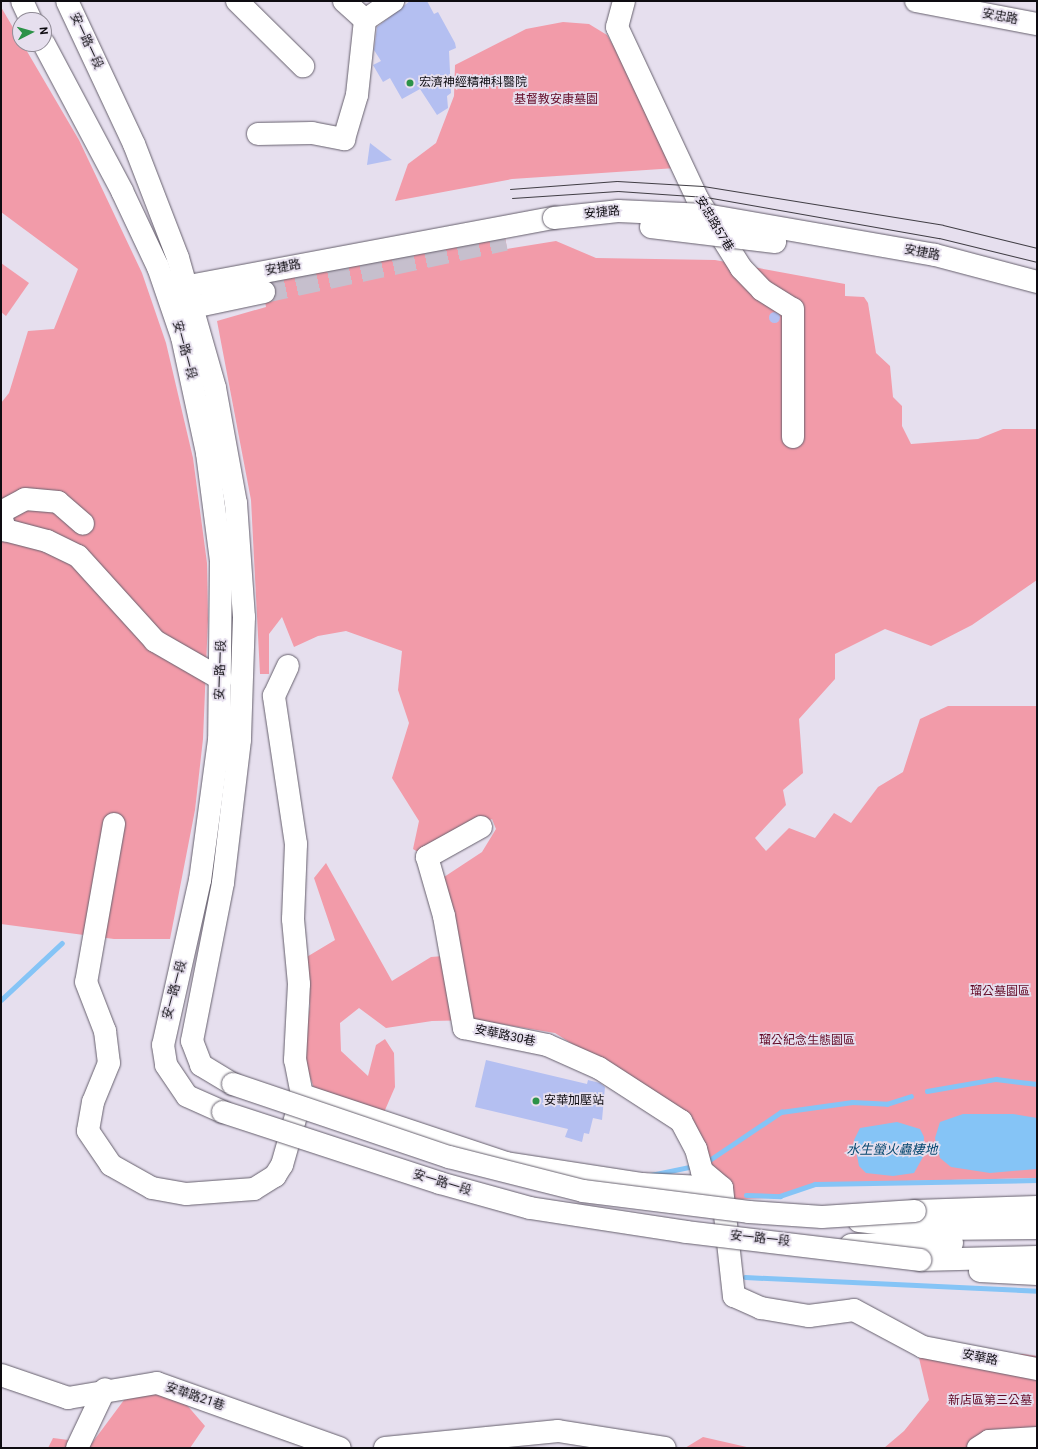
<!DOCTYPE html>
<meta charset="utf-8">
<style>
body{margin:0}
#map{position:relative;width:1038px;height:1449px;overflow:hidden;background:#e6dfee;font-family:Roboto,"Noto Sans TC",sans-serif}
div>[style]{position:absolute}
.green>*{inset:0;background:#f29ba9}
.water>*{inset:0;background:#85c4f6}
.stream>*{height:4.5px;margin:-2.25px;padding:0 2.25px;transform-origin:2.25px;border-radius:2.25px;background:#85c4f6}
.building>*{inset:0;background:#b4bff1}
.round{border-radius:50%}
.minor-tunnel>*{height:22px;margin-top:-11px;transform-origin:0;background:repeating-linear-gradient(90deg,#c6bfcd 0 22px,transparent 0 33px)}
.roads{filter:drop-shadow(0 0 1px #66606d) drop-shadow(0 0 1px #66606d)}
.minor>*{height:22px;margin:-11px;padding:0 11px;transform-origin:11px;border-radius:11px;background:#fff}
.highway>*{height:22px;margin:-11px;padding:0 11px;transform-origin:11px;border-radius:11px;background:#fff}
.tram>*{height:1px;margin:-0.5px;padding:0 0.5px;transform-origin:0.5px;border-radius:0.5px;background:#413e45}
.bridges{filter:drop-shadow(0 0 1px #66606d) drop-shadow(0 0 1px #66606d)}
.minor-bridge>*{height:22px;margin:-11px;padding:0 11px;transform-origin:11px;border-radius:11px;background:#fff}
.dots>*{width:11px;height:11px;translate:-50% -50%;box-sizing:border-box;border:2px solid #e6dfee;border-radius:50%}
span{translate:-50% -50%;white-space:nowrap;text-align:center;line-height:1.15;-webkit-text-stroke:3.5px #e6dfee;paint-order:stroke}
.street-label{font-size:12px;color:#0e0c11}
.poi-label{font-size:12px;color:#0e0c11}
.left{translate:0 -50%;text-align:left}
.park-label{font-size:12px;color:#630a27}
.water-label{font-size:13px;color:#05476f;font-style:italic}
.frame{position:absolute;inset:0;border:2px solid #0e0c11;pointer-events:none}
.north{position:absolute;left:12px;top:12px;width:40px;height:40px;box-sizing:border-box;background:#e6dfee;border:1px solid #908b96;border-radius:50%;rotate:84deg;font-size:11px;font-weight:700;line-height:16px;text-align:center;color:#0e0c11}
.north::after{content:'';display:block;margin:auto;width:14px;height:18px;background:#2c9248;clip-path:polygon(50% 0,100% 100%,50% 72%,0 100%)}
</style>
<div id="map">
<div class="green">
<i style="clip-path:polygon(1px 7px,79px 140px,142px 273px,166px 343px,193px 458px,207px 563px,208px 619px,203px 739px,195px 810px,170px 939px,114px 939px,1px 924px,1px 403px,9px 393px,28px 331px,54px 329px,78px 269px,1px 212px)"></i>
<i style="clip-path:polygon(563px 22px,589px 24px,607px 35px,635px 82px,676px 168px,512px 179px,395px 201px,408px 164px,436px 143px,454px 96px,455px 65px,526px 29px)"></i>
<i style="clip-path:polygon(504px 230px,507px 249px,556px 241px,596px 258px,715px 260px,845px 284px,845px 296px,864px 297px,868px 303px,876px 353px,890px 366px,893px 397px,902px 406px,902px 426px,911px 444px,978px 439px,1003px 429px,1037px 429px,1037px 580px,972px 625px,931px 646px,885px 629px,835px 654px,835px 679px,799px 719px,803px 773px,783px 790px,786px 805px,755px 838px,766px 851px,789px 828px,815px 838px,834px 813px,851px 823px,878px 787px,903px 772px,920px 719px,948px 706px,1037px 706px,1037px 1178px,815px 1183px,769px 1198px,713px 1200px,680px 1113px,555px 1033px,476px 1020px,432px 1021px,386px 1028px,359px 1008px,340px 1023px,341px 1051px,368px 1076px,376px 1045px,385px 1039px,394px 1053px,395px 1087px,382px 1117px,316px 1094px,302px 1054px,310px 1006px,305px 958px,335px 940px,314px 878px,326px 863px,392px 981px,431px 957px,456px 955px,441px 879px,482px 852px,496px 829px,492px 819px,423px 855px,413px 849px,419px 821px,392px 778px,409px 723px,398px 690px,402px 651px,346px 631px,318px 636px,294px 647px,282px 617px,269px 634px,269px 674px,260px 674px,251px 500px,217px 321px,266px 307px,262px 281px)"></i>
<i style="clip-path:polygon(1px 263px,29px 283px,6px 316px,1px 312px)"></i>
<i style="clip-path:polygon(1023px 1354px,1037px 1356px,1037px 1448px,884px 1448px,904px 1431px,929px 1400px,919px 1358px)"></i>
<i style="clip-path:polygon(150px 1391px,186px 1404px,205px 1426px,190px 1448px,48px 1448px,53px 1438px,92px 1443px,124px 1400px)"></i>
<i style="clip-path:polygon(703px 1437px,751px 1448px,685px 1448px)"></i>
</div>
<div class="water">
<i style="clip-path:polygon(963px 1114px,1013px 1114px,1037px 1118px,1037px 1169px,990px 1173px,951px 1167px,940px 1158px,935px 1138px,940px 1122px)"></i>
<i style="clip-path:polygon(897px 1122px,920px 1129px,924px 1137px,923px 1157px,914px 1173px,893px 1176px,866px 1173px,859px 1166px,854px 1140px,860px 1128px)"></i>
</div>
<div class="stream">
<i style="left:1px;top:1000px;width:83px;rotate:-43.1deg"></i>
<i style="left:927px;top:1091px;width:70px;rotate:-9.9deg"></i>
<i style="left:996px;top:1079px;width:41px;rotate:7deg"></i>
<i style="left:705px;top:1163px;width:92px;rotate:-33.9deg"></i>
<i style="left:781px;top:1112px;width:72px;rotate:-8deg"></i>
<i style="left:852px;top:1102px;width:35px;rotate:3deg"></i>
<i style="left:887px;top:1104px;width:25px;rotate:-18deg"></i>
<i style="left:651px;top:1175px;width:44px;rotate:-11.8deg"></i>
<i style="left:746px;top:1195px;width:34px;rotate:2deg"></i>
<i style="left:780px;top:1196px;width:37px;rotate:-19deg"></i>
<i style="left:815px;top:1184px;width:222px;rotate:-1deg"></i>
<i style="left:745px;top:1277px;width:292px;rotate:2.7deg"></i>
</div>
<div class="building">
<i style="clip-path:polygon(410px 1px,427px 1px,434px 14px,438px 12px,455px 43px,456px 48px,449px 51px,451px 93px,447px 96px,448px 108px,437px 115px,420px 89px,402px 99px,390px 78px,383px 82px,373px 65px,381px 61px,374px 50px,377px 27px)"></i>
<i style="clip-path:polygon(370px 143px,392px 160px,367px 165px)"></i>
<i class="round" style="left:768.5px;top:311.5px;width:11px;height:11px"></i>
<i style="clip-path:polygon(486px 1060px,587px 1084px,588px 1080px,600px 1083px,605px 1087px,602px 1120px,593px 1118px,589px 1134px,584px 1133px,582px 1142px,565px 1137px,568px 1129px,475px 1107px)"></i>
</div>
<div class="minor-tunnel">
<i style="left:264px;top:292px;width:247px;rotate:-12.2deg"></i>
</div>
<div class="roads">
<div class="minor">
<i style="left:22px;top:1px;width:21px;rotate:65deg"></i>
<i style="left:67px;top:1px;width:158px;rotate:64.9deg"></i>
<i style="left:134px;top:144px;width:122px;rotate:68.9deg"></i>
<i style="left:178px;top:258px;width:135px;rotate:74.1deg"></i>
<i style="left:215px;top:388px;width:117px;rotate:79.7deg"></i>
<i style="left:236px;top:503px;width:114px;rotate:86deg"></i>
<i style="left:244px;top:617px;width:123px;rotate:91.9deg"></i>
<i style="left:240px;top:740px;width:144px;rotate:96.8deg"></i>
<i style="left:223px;top:883px;width:161px;rotate:101.1deg"></i>
<i style="left:192px;top:1041px;width:26px;rotate:69deg"></i>
<i style="left:201px;top:1065px;width:37px;rotate:31deg"></i>
<i style="left:237px;top:1px;width:93px;rotate:44.6deg"></i>
<i style="left:344px;top:1px;width:28px;rotate:42deg"></i>
<i style="left:624px;top:1px;width:27px;rotate:105deg"></i>
<i style="left:617px;top:27px;width:189px;rotate:64.9deg"></i>
<i style="left:697px;top:198px;width:83px;rotate:57.8deg"></i>
<i style="left:741px;top:268px;width:30px;rotate:46deg"></i>
<i style="left:762px;top:290px;width:36px;rotate:32deg"></i>
<i style="left:793px;top:309px;width:128px;rotate:90deg"></i>
<i style="left:916px;top:1px;width:123px;rotate:10.8deg"></i>
<i style="left:44px;top:44px;width:166px;rotate:62deg"></i>
<i style="left:122px;top:191px;width:84px;rotate:64.7deg"></i>
<i style="left:158px;top:267px;width:74px;rotate:71.1deg"></i>
<i style="left:182px;top:337px;width:119px;rotate:77.8deg"></i>
<i style="left:207px;top:453px;width:109px;rotate:82.6deg"></i>
<i style="left:221px;top:561px;width:179px;rotate:90.6deg"></i>
<i style="left:219px;top:740px;width:141px;rotate:97.7deg"></i>
<i style="left:200px;top:880px;width:169px;rotate:102.6deg"></i>
<i style="left:163px;top:1045px;width:20px;rotate:81deg"></i>
<i style="left:166px;top:1065px;width:37px;rotate:56deg"></i>
<i style="left:187px;top:1096px;width:39px;rotate:24deg"></i>
<i style="left:258px;top:134px;width:54px;rotate:-1.1deg"></i>
<i style="left:312px;top:133px;width:33px;rotate:11deg"></i>
<i style="left:344px;top:139px;width:46px;rotate:-73.5deg"></i>
<i style="left:357px;top:95px;width:75px;rotate:-83.9deg"></i>
<i style="left:365px;top:20px;width:34px;rotate:-34deg"></i>
<i style="left:173px;top:289px;width:388px;rotate:-10.6deg"></i>
<i style="left:179px;top:310px;width:87px;rotate:-12deg"></i>
<i style="left:1px;top:512px;width:27px;rotate:-28deg"></i>
<i style="left:25px;top:499px;width:33px;rotate:5deg"></i>
<i style="left:58px;top:502px;width:33px;rotate:41deg"></i>
<i style="left:1px;top:515px;width:16px;rotate:75deg"></i>
<i style="left:5px;top:530px;width:43px;rotate:14.7deg"></i>
<i style="left:47px;top:541px;width:34px;rotate:26deg"></i>
<i style="left:78px;top:556px;width:115px;rotate:47.8deg"></i>
<i style="left:155px;top:641px;width:76px;rotate:29.9deg"></i>
<i style="left:114px;top:824px;width:160px;rotate:100deg"></i>
<i style="left:86px;top:982px;width:53px;rotate:68.8deg"></i>
<i style="left:105px;top:1031px;width:32px;rotate:83deg"></i>
<i style="left:109px;top:1063px;width:42px;rotate:112.3deg"></i>
<i style="left:93px;top:1102px;width:29px;rotate:100deg"></i>
<i style="left:88px;top:1131px;width:41px;rotate:55.9deg"></i>
<i style="left:111px;top:1165px;width:47px;rotate:29.3deg"></i>
<i style="left:152px;top:1188px;width:35px;rotate:10deg"></i>
<i style="left:186px;top:1194px;width:68px;rotate:-4.2deg"></i>
<i style="left:254px;top:1189px;width:25px;rotate:-32deg"></i>
<i style="left:275px;top:1176px;width:13px;rotate:-58deg"></i>
<i style="left:282px;top:1165px;width:73px;rotate:-74.1deg"></i>
<i style="left:302px;top:1095px;width:36px;rotate:-101deg"></i>
<i style="left:295px;top:1060px;width:76px;rotate:-87deg"></i>
<i style="left:299px;top:984px;width:65px;rotate:-95.3deg"></i>
<i style="left:293px;top:919px;width:75px;rotate:-87.7deg"></i>
<i style="left:296px;top:844px;width:150px;rotate:-98.5deg"></i>
<i style="left:274px;top:696px;width:33px;rotate:-65deg"></i>
<i style="left:481px;top:827px;width:62px;rotate:150.9deg"></i>
<i style="left:427px;top:857px;width:61px;rotate:73.9deg"></i>
<i style="left:444px;top:916px;width:114px;rotate:79.9deg"></i>
<i style="left:464px;top:1028px;width:85px;rotate:11.6deg"></i>
<i style="left:547px;top:1045px;width:57px;rotate:23.9deg"></i>
<i style="left:599px;top:1068px;width:98px;rotate:32.9deg"></i>
<i style="left:681px;top:1121px;width:32px;rotate:62deg"></i>
<i style="left:696px;top:1149px;width:23px;rotate:75deg"></i>
<i style="left:702px;top:1171px;width:26px;rotate:40deg"></i>
<i style="left:722px;top:1188px;width:109px;rotate:83.7deg"></i>
<i style="left:734px;top:1296px;width:30px;rotate:24deg"></i>
<i style="left:761px;top:1308px;width:49px;rotate:9.5deg"></i>
<i style="left:809px;top:1316px;width:45px;rotate:-7.6deg"></i>
<i style="left:854px;top:1310px;width:78px;rotate:28.2deg"></i>
<i style="left:923px;top:1347px;width:116px;rotate:10.9deg"></i>
<i style="left:302px;top:1095px;width:215px;rotate:18.4deg"></i>
<i style="left:506px;top:1163px;width:138px;rotate:8.8deg"></i>
<i style="left:642px;top:1184px;width:80px;rotate:2.9deg"></i>
<i style="left:915px;top:1211px;width:122px;rotate:-1.9deg"></i>
<i style="left:920px;top:1260px;width:117px;rotate:-1.5deg"></i>
<i style="left:980px;top:1271px;width:57px;rotate:3deg"></i>
<i style="left:1px;top:1375px;width:71px;rotate:18.9deg"></i>
<i style="left:68px;top:1398px;width:90px;rotate:-9.6deg"></i>
<i style="left:157px;top:1383px;width:194px;rotate:19.6deg"></i>
<i style="left:77px;top:1448px;width:65px;rotate:-64.6deg"></i>
<i style="left:385px;top:1448px;width:174px;rotate:-5.6deg"></i>
<i style="left:558px;top:1431px;width:108px;rotate:9deg"></i>
<i style="left:978px;top:1448px;width:13px;rotate:-32deg"></i>
<i style="left:989px;top:1441px;width:48px;rotate:-3.6deg"></i>
</div>
<div class="highway">
<i style="left:859px;top:1221px;width:75px;rotate:6.1deg"></i>
<i style="left:934px;top:1229px;width:103px;rotate:-0.6deg"></i>
<i style="left:851px;top:1245px;width:101px;rotate:-1.1deg"></i>
</div>
</div>
<div class="tram">
<i style="left:510px;top:189px;width:107px;rotate:-4.3deg"></i>
<i style="left:617px;top:181px;width:86px;rotate:3.3deg"></i>
<i style="left:703px;top:186px;width:243px;rotate:9.2deg"></i>
<i style="left:943px;top:225px;width:97px;rotate:13.7deg"></i>
<i style="left:512px;top:198px;width:106px;rotate:-3.8deg"></i>
<i style="left:618px;top:191px;width:88px;rotate:3.9deg"></i>
<i style="left:706px;top:197px;width:237px;rotate:10deg"></i>
<i style="left:939px;top:238px;width:101px;rotate:13.8deg"></i>
</div>
<div class="bridges">
<div class="minor-bridge">
<i style="left:554px;top:218px;width:64px;rotate:-6.2deg"></i>
<i style="left:618px;top:211px;width:88px;rotate:2.6deg"></i>
<i style="left:706px;top:215px;width:232px;rotate:9.9deg"></i>
<i style="left:935px;top:255px;width:106px;rotate:14.8deg"></i>
<i style="left:651px;top:227px;width:125px;rotate:6.9deg"></i>
<i style="left:233px;top:1084px;width:228px;rotate:18.7deg"></i>
<i style="left:449px;top:1157px;width:138px;rotate:14.2deg"></i>
<i style="left:583px;top:1191px;width:167px;rotate:7.2deg"></i>
<i style="left:749px;top:1212px;width:73px;rotate:3.9deg"></i>
<i style="left:822px;top:1217px;width:93px;rotate:-3.7deg"></i>
<i style="left:223px;top:1112px;width:228px;rotate:18.1deg"></i>
<i style="left:440px;top:1183px;width:93px;rotate:15.5deg"></i>
<i style="left:530px;top:1208px;width:158px;rotate:8.7deg"></i>
<i style="left:686px;top:1232px;width:236px;rotate:6.8deg"></i>
</div>
</div>
<div class="dots">
<i style="left:410px;top:83px;background:#2c9248"></i>
<i style="left:536px;top:1101px;background:#2c9248"></i>
</div>
<div class="street-label">
<span style="left:1000px;top:17px;rotate:11deg">安忠路</span>
<span style="left:86px;top:41px;rotate:65deg">安一路一段</span>
<span style="left:602px;top:213px;rotate:-5deg">安捷路</span>
<span style="left:714px;top:224px;rotate:59deg">安忠路57巷</span>
<span style="left:922px;top:253px;rotate:11deg">安捷路</span>
<span style="left:283px;top:268px;rotate:-11deg">安捷路</span>
<span style="left:184px;top:350px;rotate:75deg">安一路一段</span>
<span style="left:221px;top:670px;rotate:-88deg">安一路一段</span>
<span style="left:175px;top:990px;rotate:-75deg">安一路一段</span>
<span style="left:505px;top:1036px;rotate:12deg">安華路30巷</span>
<span style="left:442px;top:1183px;rotate:17deg">安一路一段</span>
<span style="left:760px;top:1239px;rotate:6deg">安一路一段</span>
<span style="left:980px;top:1358px;rotate:11deg">安華路</span>
<span style="left:195px;top:1397px;rotate:19deg">安華路21巷</span>
</div>
<div class="poi-label">
<span class="left" style="left:419px;top:83px">宏濟神經精神科醫院</span>
<span class="left" style="left:544px;top:1101px">安華加壓站</span>
</div>
<div class="park-label">
<span style="left:556px;top:100px">基督教安康墓園</span>
<span style="left:1000px;top:992px">瑠公墓園區</span>
<span style="left:807px;top:1041px">瑠公紀念生態園區</span>
<span style="left:990px;top:1401px">新店區第三公墓</span>
</div>
<div class="water-label">
<span style="left:892px;top:1150px">水生螢火蟲棲地</span>
</div>
<div class="frame"></div>
<div class="north">N</div>
</div>
